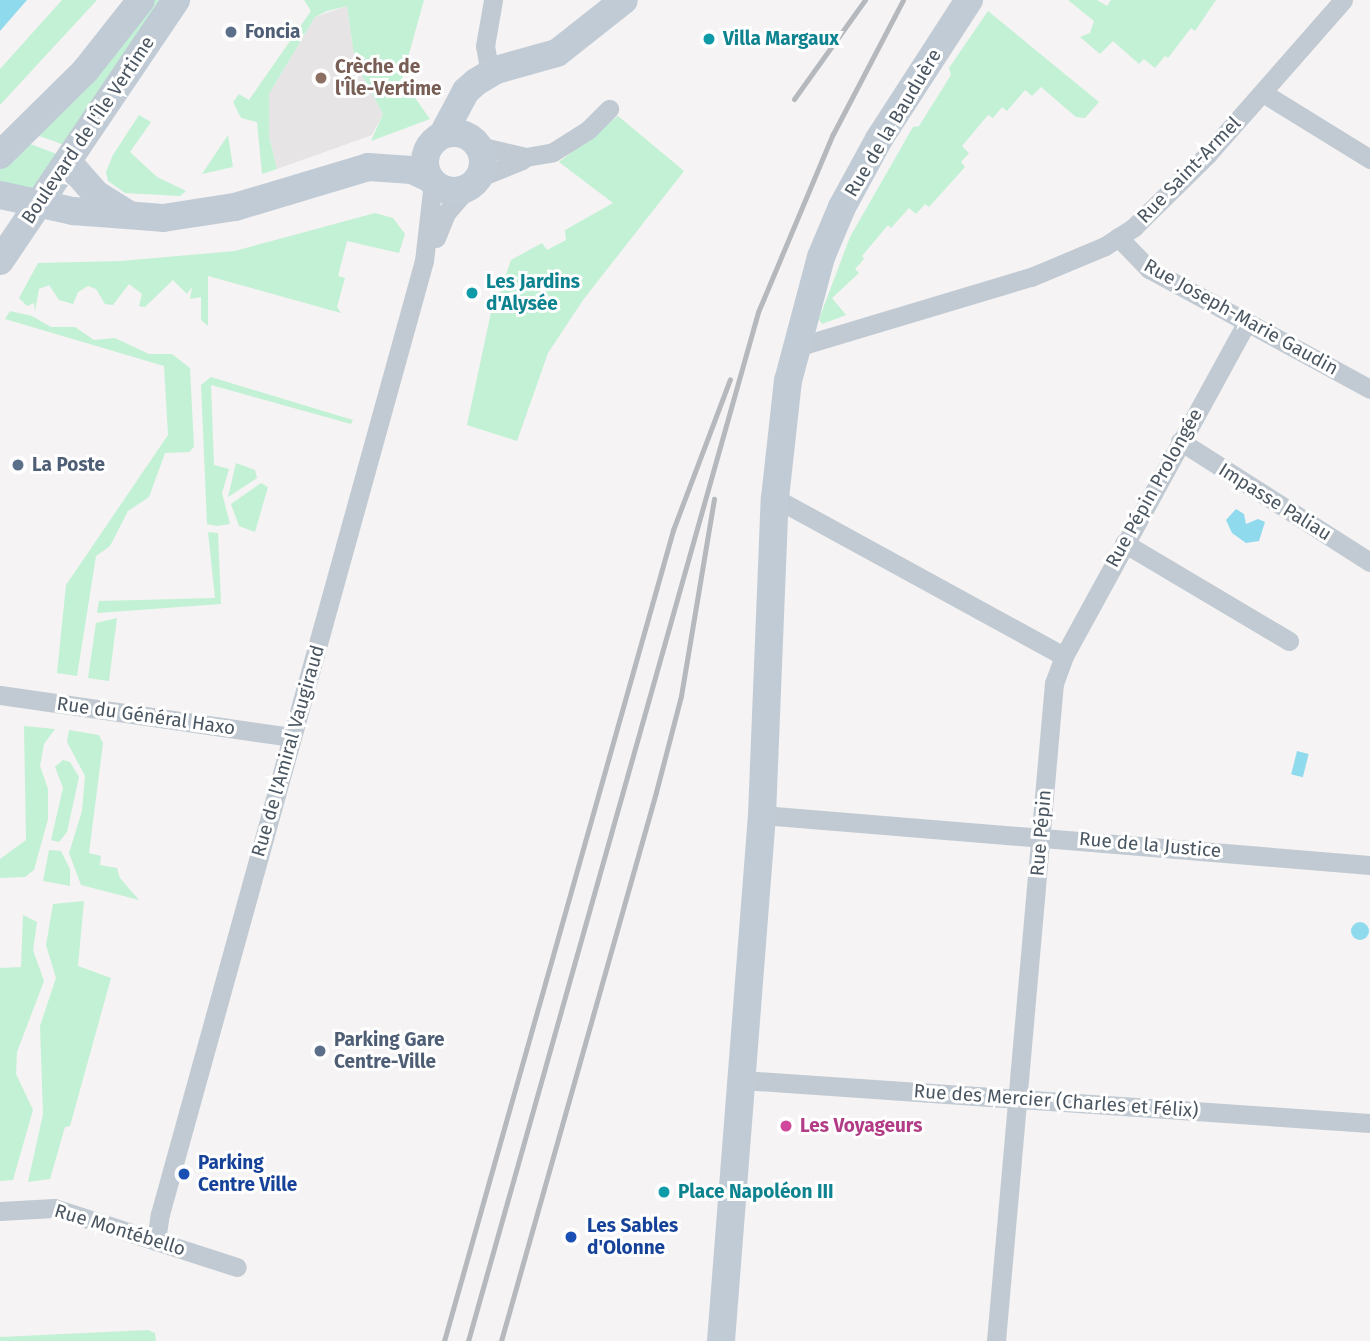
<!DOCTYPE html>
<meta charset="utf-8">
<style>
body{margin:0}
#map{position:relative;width:1370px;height:1341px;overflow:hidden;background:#f5f3f3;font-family:"Fira Sans",sans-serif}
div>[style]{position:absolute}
.education>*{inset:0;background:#e6e4e5}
.green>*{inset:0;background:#c3f1d5}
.water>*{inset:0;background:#90daee;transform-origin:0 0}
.round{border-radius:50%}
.street>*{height:19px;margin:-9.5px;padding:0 9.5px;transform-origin:9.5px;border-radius:9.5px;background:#c1cad2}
.secondary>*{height:28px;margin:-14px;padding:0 14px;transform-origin:14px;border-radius:14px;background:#c1cbd6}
.secondary>.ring{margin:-14px;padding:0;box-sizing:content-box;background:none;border:28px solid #c1cbd6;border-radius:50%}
.rail>*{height:5px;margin:-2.5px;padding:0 2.5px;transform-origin:2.5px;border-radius:2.5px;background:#b5b8bd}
.dots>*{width:19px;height:19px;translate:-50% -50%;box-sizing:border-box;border:4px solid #fff;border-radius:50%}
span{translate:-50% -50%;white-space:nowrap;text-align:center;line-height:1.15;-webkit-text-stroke:6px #fff;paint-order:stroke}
.service-label{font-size:19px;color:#4e5e75;font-weight:700}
.left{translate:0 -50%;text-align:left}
.culture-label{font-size:19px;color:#0d838f;font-weight:700}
.education-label{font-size:19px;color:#785e54;font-weight:700}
.street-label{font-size:19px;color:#4a5661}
.hotel-label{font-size:19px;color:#b23c85;font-weight:700}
.transit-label{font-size:19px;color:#164399;font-weight:700}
</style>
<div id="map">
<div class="education">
<i style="clip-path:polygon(347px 6px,355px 62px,383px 114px,372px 135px,277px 169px,269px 137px,269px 94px,315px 17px)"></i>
</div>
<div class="green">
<i style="clip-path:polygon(62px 0,97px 0,0 105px,0 69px)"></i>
<i style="clip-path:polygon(148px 0,168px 0,70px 147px,31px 133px)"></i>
<i style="clip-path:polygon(304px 0,424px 0,402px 79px,430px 119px,371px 141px,383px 114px,355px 62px,347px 6px,327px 11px,315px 17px,269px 94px,269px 137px,277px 169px,262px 174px,257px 122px,241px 118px,233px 102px,239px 94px,249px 100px,311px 11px)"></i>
<i style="clip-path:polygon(1068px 0,1097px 0,1107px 6px,1111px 0,1216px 0,1195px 31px,1191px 28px,1168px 58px,1165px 56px,1155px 68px,1144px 59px,1139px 64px,1113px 41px,1100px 54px,1080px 37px,1090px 33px,1094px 21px)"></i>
<i style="clip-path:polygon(988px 11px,1099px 102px,1085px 118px,1076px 117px,1041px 87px,1032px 96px,1025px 90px,1007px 111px,1002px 107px,993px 118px,988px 115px,962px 146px,969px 153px,961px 162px,965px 167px,929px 207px,925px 204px,916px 214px,909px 208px,891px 228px,888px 225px,862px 256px,864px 259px,855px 269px,859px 273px,832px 298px,846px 315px,822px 324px,819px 319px,850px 237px,913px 127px,919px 126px,951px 75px,949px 68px)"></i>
<i style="clip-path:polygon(139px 115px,151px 122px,130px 152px,157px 177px,186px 191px,180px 196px,125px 193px,108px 181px,106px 172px,113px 155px)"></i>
<i style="clip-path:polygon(618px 116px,684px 171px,583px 300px,548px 353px,517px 441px,467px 425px,494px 298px,498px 299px,511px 260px,542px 243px,547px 250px,566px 240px,565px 230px,613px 203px,559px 162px)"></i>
<i style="clip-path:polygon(228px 135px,233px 167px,202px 174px)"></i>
<i style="clip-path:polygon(25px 142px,62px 156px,40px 191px,0 183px,0 169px)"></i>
<i style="clip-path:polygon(375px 213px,393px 218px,405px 234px,399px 253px,347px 241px,338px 276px,345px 278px,337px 307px,341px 313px,208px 276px,208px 326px,201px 320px,201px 297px,190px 299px,192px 287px,187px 294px,173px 280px,145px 307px,139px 306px,142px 294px,129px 284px,113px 305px,105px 304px,96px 289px,88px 286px,78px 292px,73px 304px,59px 300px,49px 285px,39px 289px,35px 311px,34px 303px,27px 306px,19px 298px,38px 263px,121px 261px,235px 251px)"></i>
<i style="clip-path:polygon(10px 311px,32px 316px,51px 327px,75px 327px,94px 340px,115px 338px,149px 354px,172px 354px,190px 368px,194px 447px,189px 452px,165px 453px,149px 497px,128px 511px,110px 546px,96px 556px,77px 676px,57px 673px,66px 585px,168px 435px,164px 366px,5px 319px)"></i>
<i style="clip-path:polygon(211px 377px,353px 420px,351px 424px,211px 385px,214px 465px,229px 469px,222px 493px,230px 524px,217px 526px,207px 524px,201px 385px)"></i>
<i style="clip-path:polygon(236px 463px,255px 470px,257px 478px,228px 497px)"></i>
<i style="clip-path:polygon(261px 483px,268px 487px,255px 532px,239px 526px,231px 504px)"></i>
<i style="clip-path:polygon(208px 532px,218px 533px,221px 604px,97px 613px,99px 601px,215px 598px)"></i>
<i style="clip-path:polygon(117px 618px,109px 681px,88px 678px,96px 623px)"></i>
<i style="clip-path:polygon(24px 726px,55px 729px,44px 744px,40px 766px,48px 789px,48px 819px,34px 870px,25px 877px,0 878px,0 859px,26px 840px)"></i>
<i style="clip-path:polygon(69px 730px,99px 735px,103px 743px,89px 853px,101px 856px,100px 865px,117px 868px,120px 878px,139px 900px,81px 885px,69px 853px,82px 811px,85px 776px,67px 742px)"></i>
<i style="clip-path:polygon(63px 760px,70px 762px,79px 777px,67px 832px,59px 842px,51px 840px,63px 788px,55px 767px)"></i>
<i style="clip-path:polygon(49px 850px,61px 851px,70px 869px,70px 886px,43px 881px)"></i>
<i style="clip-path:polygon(84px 901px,78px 966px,111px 978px,70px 1126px,65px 1127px,50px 1179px,28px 1182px,43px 1114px,40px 1026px,56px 978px,46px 945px,53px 904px)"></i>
<i style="clip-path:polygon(23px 915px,37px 922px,33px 950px,44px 981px,17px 1052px,16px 1074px,33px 1110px,13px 1180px,0 1181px,0 968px,21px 967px)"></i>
<i style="clip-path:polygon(148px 1330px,155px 1333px,156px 1341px,0 1341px,0 1337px)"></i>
</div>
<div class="water">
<i style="clip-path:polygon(0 0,27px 0,0 31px)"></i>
<i style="clip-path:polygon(1236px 509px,1244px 514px,1246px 524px,1258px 519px,1265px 522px,1259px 541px,1246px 543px,1232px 533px,1226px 520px)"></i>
<i style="left:1297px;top:751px;width:12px;height:24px;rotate:14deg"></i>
<i class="round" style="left:1351px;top:922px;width:18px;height:18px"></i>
</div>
<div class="street">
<i style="left:490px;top:74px;width:28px;rotate:-100deg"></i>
<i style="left:485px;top:46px;width:47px;rotate:-80.1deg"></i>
<i style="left:1263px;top:93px;width:126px;rotate:31.7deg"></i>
<i style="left:479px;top:146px;width:48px;rotate:13.2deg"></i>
<i style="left:526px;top:157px;width:27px;rotate:-10deg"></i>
<i style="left:553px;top:152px;width:41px;rotate:-32.2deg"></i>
<i style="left:588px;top:130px;width:30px;rotate:-45deg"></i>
<i style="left:478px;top:178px;width:48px;rotate:-22.2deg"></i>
<i style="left:1118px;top:237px;width:45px;rotate:45.9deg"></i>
<i style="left:1149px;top:269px;width:251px;rotate:28.5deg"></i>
<i style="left:436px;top:238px;width:27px;rotate:-68deg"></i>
<i style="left:446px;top:213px;width:35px;rotate:-49deg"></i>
<i style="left:795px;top:343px;width:12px;rotate:5deg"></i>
<i style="left:807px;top:344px;width:234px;rotate:-16.7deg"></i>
<i style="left:1031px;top:277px;width:80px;rotate:-22.7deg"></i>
<i style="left:1105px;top:246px;width:35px;rotate:-33deg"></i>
<i style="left:1134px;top:227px;width:103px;rotate:-44.6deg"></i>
<i style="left:1207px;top:155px;width:206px;rotate:-48.7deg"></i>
<i style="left:1180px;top:441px;width:225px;rotate:32.5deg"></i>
<i style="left:775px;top:498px;width:329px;rotate:28.7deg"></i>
<i style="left:1064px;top:656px;width:29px;rotate:110deg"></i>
<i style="left:1054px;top:683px;width:661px;rotate:95.04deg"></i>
<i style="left:1124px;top:543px;width:192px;rotate:30.7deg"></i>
<i style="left:1064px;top:656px;width:381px;rotate:-61.3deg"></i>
<i style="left:0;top:695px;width:294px;rotate:8.2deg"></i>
<i style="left:762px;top:815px;width:610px;rotate:4.7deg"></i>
<i style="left:742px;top:1080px;width:629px;rotate:3.92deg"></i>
<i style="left:0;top:1211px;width:54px;rotate:-3.2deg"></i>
<i style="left:54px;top:1208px;width:192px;rotate:17.9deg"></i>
<i style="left:156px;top:1241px;width:27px;rotate:-82deg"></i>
<i style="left:160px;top:1214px;width:989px;rotate:-74.52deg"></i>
<i style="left:424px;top:261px;width:80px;rotate:-83.5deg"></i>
</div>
<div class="secondary">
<i class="ring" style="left:425px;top:133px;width:30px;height:30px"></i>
<i style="left:443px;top:134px;width:49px;rotate:-61.9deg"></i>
<i style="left:466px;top:91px;width:13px;rotate:-42deg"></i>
<i style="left:476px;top:82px;width:23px;rotate:-31deg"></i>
<i style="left:496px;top:70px;width:63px;rotate:-15.6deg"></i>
<i style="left:557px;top:53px;width:85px;rotate:-38.3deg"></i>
<i style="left:0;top:155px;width:120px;rotate:-44.7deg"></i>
<i style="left:85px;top:71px;width:90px;rotate:-51.7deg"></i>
<i style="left:68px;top:162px;width:43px;rotate:48.8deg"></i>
<i style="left:96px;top:194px;width:36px;rotate:32deg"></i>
<i style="left:0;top:195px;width:75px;rotate:12.4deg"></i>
<i style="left:73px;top:211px;width:90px;rotate:4.4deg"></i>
<i style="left:163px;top:218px;width:73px;rotate:-8.7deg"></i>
<i style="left:235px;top:207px;width:139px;rotate:-16.7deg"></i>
<i style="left:368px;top:167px;width:44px;rotate:3.9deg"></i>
<i style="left:412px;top:170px;width:19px;rotate:25deg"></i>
<i style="left:0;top:261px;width:315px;rotate:-56deg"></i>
<i style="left:721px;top:1341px;width:528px;rotate:-85.54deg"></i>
<i style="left:762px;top:815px;width:317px;rotate:-87.7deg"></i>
<i style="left:775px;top:498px;width:118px;rotate:-83.7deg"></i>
<i style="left:788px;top:381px;width:128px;rotate:-75.1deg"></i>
<i style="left:821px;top:257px;width:54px;rotate:-67.2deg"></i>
<i style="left:842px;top:207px;width:77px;rotate:-61.4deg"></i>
<i style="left:879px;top:139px;width:166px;rotate:-57.1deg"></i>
</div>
<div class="rail">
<i style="left:794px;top:99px;width:122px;rotate:-54.4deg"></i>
<i style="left:444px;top:1341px;width:843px;rotate:-74.23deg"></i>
<i style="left:673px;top:530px;width:161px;rotate:-69.3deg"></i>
<i style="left:468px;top:1341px;width:1069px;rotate:-74.26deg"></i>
<i style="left:758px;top:312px;width:193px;rotate:-67.2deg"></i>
<i style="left:833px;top:134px;width:151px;rotate:-62.4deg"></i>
<i style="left:501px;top:1341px;width:570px;rotate:-74.23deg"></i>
<i style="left:656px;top:792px;width:99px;rotate:-75.4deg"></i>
<i style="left:681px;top:696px;width:200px;rotate:-80.5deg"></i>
</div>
<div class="dots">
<i style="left:231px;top:32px;background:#5c6f8a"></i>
<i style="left:709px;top:39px;background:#0f9aa8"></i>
<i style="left:321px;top:78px;background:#8d6e63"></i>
<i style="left:472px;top:293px;background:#0f9aa8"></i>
<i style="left:18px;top:465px;background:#5c6f8a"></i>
<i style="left:320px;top:1051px;background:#5c6f8a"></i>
<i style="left:786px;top:1126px;background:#d1479c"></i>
<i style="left:184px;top:1174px;background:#1a4fb4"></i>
<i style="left:664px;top:1192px;background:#0f9aa8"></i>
<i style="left:571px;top:1237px;background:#1a4fb4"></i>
</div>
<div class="service-label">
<span class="left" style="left:245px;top:32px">Foncia</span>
<span class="left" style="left:32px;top:465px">La Poste</span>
<span class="left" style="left:334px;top:1051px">Parking Gare<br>Centre-Ville</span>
</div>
<div class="culture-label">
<span class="left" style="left:723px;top:39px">Villa Margaux</span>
<span class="left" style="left:486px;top:293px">Les Jardins<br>d'Alysée</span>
<span class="left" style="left:678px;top:1192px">Place Napoléon III</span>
</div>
<div class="education-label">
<span class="left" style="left:335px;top:78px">Crèche de<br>l'Île-Vertime</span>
</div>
<div class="street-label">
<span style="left:893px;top:123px;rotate:-59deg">Rue de la Bauduère</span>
<span style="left:88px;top:130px;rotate:-56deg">Boulevard de l'Île Vertime</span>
<span style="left:1189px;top:170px;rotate:-46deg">Rue Saint-Armel</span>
<span style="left:1241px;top:317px;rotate:29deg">Rue Joseph-Marie Gaudin</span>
<span style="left:1154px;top:488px;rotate:-61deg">Rue Pépin Prolongée</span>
<span style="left:1275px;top:502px;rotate:32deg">Impasse Paliau</span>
<span style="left:146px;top:716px;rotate:8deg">Rue du Général Haxo</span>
<span style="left:288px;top:751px;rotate:-74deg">Rue de l'Amiral Vaugiraud</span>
<span style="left:1041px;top:833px;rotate:-85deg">Rue Pépin</span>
<span style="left:1150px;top:845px;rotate:5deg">Rue de la Justice</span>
<span style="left:1056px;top:1101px;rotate:4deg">Rue des Mercier (Charles et Félix)</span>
<span style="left:120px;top:1230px;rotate:17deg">Rue Montébello</span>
</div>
<div class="hotel-label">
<span class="left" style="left:800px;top:1126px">Les Voyageurs</span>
</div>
<div class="transit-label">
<span class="left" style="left:198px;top:1174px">Parking<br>Centre Ville</span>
<span class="left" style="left:587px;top:1237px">Les Sables<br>d'Olonne</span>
</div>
</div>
